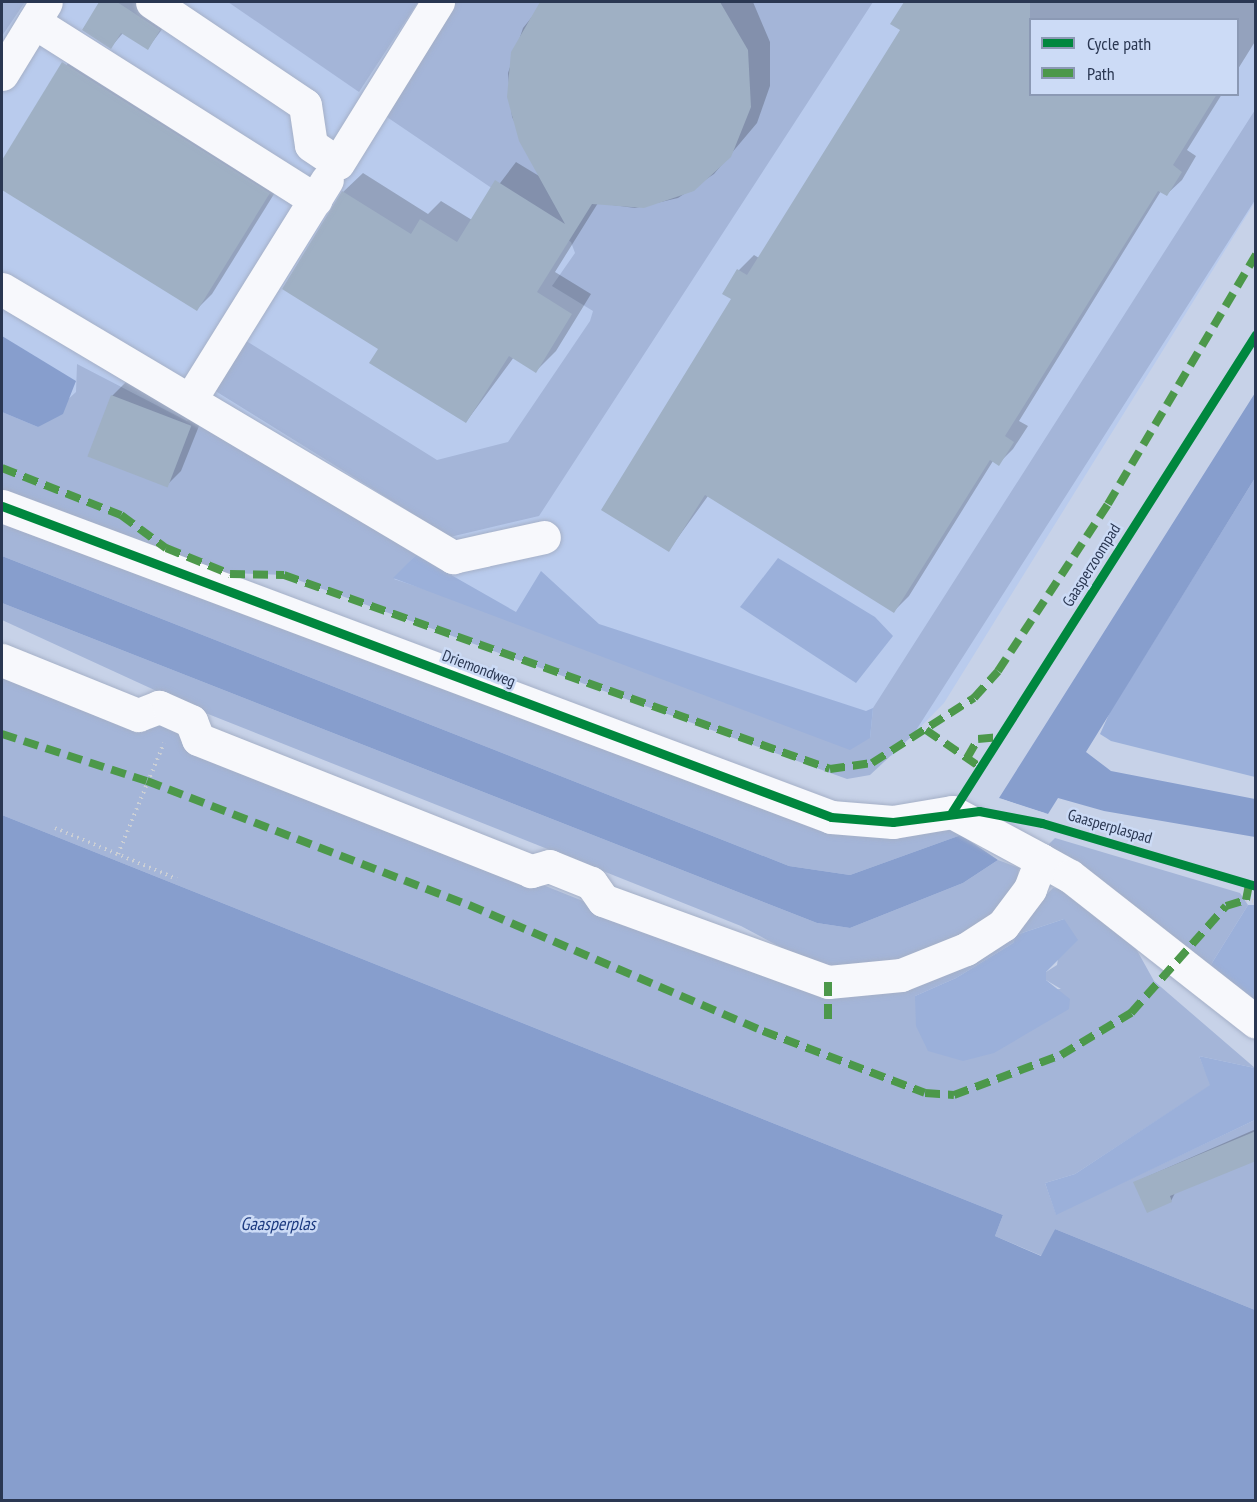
<!DOCTYPE html>
<style>
body{margin:0}
#map{position:relative;width:1257px;height:1502px;overflow:hidden;background:#c7d2e8;font-family:"PT Sans Narrow",sans-serif}
div>[style]{position:absolute}
.built>*{inset:0;background:#b9cbed}
.green>*{inset:0;background:#a4b5d8}
.forest>*{inset:0;background:#9bb0da}
.water>*{inset:0;background:#879ecd}
.pier>*{inset:0;background:#c7d2e8}
.shadow>*{inset:0;background:#0003}
.building>*{inset:0;background:#9fb0c4;transform-origin:0 0}
.path>*{height:4px;margin-top:-2px;transform-origin:0;background:repeating-linear-gradient(90deg,#cbcfd5 0 1.5px,transparent 0 6px)}
.roads{filter:drop-shadow(0 0 2px #a5b0c7) drop-shadow(0 0 2px #a5b0c7)}
.minor>*{height:33px;margin:-16.5px;padding:0 16.5px;transform-origin:16.5px;border-radius:16.5px;background:#f7f8fc}
.quiet>*{height:8px;margin-top:-4px;transform-origin:0;background:repeating-linear-gradient(90deg,#4c984a 0 15px,transparent 0 23px)}
.cycleway>*{height:9px;margin:-4.5px;padding:0 4.5px;transform-origin:4.5px;border-radius:4.5px;background:#00873e}
span{translate:-50% -50%;white-space:nowrap;text-align:center;line-height:1.15;-webkit-text-stroke:5px #ccdbf6;paint-order:stroke}
.street-label{font-size:16px;color:#2a3752}
.water-label{font-size:18px;color:#1e3c81;font-style:italic}
.frame{position:absolute;inset:0;border:3px solid #2a3752;pointer-events:none}
.legend{position:absolute;left:1029px;top:18px;width:210px;height:78px;box-sizing:border-box;background:#ccdbf6;border:2px solid #8b99b4;margin:0;padding:8px 10px;list-style:none;font-size:18px;color:#2a3752}
.legend li{display:flex;align-items:center;gap:12px;height:30px}
.legend b{width:30px;border:2px solid #8b99b4}
</style>
<div id="map">
<div class="built">
<i style="clip-path:polygon(evenodd,2px 2px,1255px 2px,1255px 202px,944px 703px,892px 756px,2px 460px,2px 2px,1030px 20px,1238px 20px,1238px 94px,1030px 94px,1030px 20px)"></i>
</div>
<div class="green">
<i style="clip-path:polygon(2px 2px,25px 2px,2px 36px)"></i>
<i style="clip-path:polygon(228px 2px,418px 2px,359px 92px)"></i>
<i style="clip-path:polygon(451px 2px,873px 2px,539px 516px,450px 537px,209px 387px,243px 339px,437px 460px,508px 442px,590px 321px,593px 311px,552px 286px,575px 253px,571px 242px,381px 113px)"></i>
<i style="clip-path:polygon(1255px 110px,1255px 200px,913px 735px,870px 775px,847px 779px,284px 575px,209px 572px,2px 494px,2px 412px,38px 427px,76px 392px,77px 364px,187px 421px,193px 415px,416px 555px,394px 579px,870px 738px,873px 708px)"></i>
<i style="clip-path:polygon(2px 524px,806px 822px,863px 834px,954px 830px,961px 835px,850px 875px,789px 866px,2px 556px)"></i>
<i style="clip-path:polygon(2px 603px,817px 923px,850px 928px,963px 883px,998px 860px,1019px 868px,1016px 887px,990px 919px,932px 953px,833px 975px,741px 926px,198px 710px,2px 620px)"></i>
<i style="clip-path:polygon(evenodd,2px 667px,160px 715px,468px 855px,806px 990px,843px 996px,1035px 906px,1053px 888px,1080px 891px,1129px 936px,1154px 981px,1255px 1068px,1199px 1056px,1211px 1085px,1075px 1174px,1045px 1183px,1056px 1214px,1255px 1120px,1255px 1310px,1055px 1229px,1042px 1256px,995px 1236px,1003px 1215px,2px 815px,2px 667px,1064px 919px,1057px 965px,1046px 972px,1046px 980px,1061px 989px,915px 996px,956px 978px,1013px 943px,1016px 935px,1064px 919px)"></i>
<i style="clip-path:polygon(1055px 838px,1240px 893px,1248px 905px,1207px 971px,1041px 852px)"></i>
</div>
<div class="forest">
<i style="clip-path:polygon(1255px 478px,1255px 777px,1111px 741px,1100px 734px,1110px 712px)"></i>
<i style="clip-path:polygon(416px 555px,516px 612px,541px 571px,599px 624px,866px 711px,873px 708px,870px 738px,850px 750px,393px 578px)"></i>
<i style="clip-path:polygon(778px 558px,875px 617px,893px 636px,856px 683px,740px 607px)"></i>
<i style="clip-path:polygon(1248px 905px,1255px 905px,1255px 1009px,1207px 971px)"></i>
<i style="clip-path:polygon(1064px 919px,1078px 940px,1046px 972px,1046px 980px,1070px 999px,1069px 1009px,994px 1053px,963px 1061px,928px 1051px,916px 1026px,915px 996px,956px 978px,1013px 943px,1016px 935px)"></i>
<i style="clip-path:polygon(1199px 1056px,1255px 1068px,1255px 1120px,1056px 1215px,1045px 1183px,1075px 1174px,1210px 1085px)"></i>
</div>
<div class="water">
<i style="clip-path:polygon(2px 336px,76px 381px,63px 414px,38px 427px,2px 412px)"></i>
<i style="clip-path:polygon(1255px 393px,1255px 478px,1086px 752px,1111px 771px,1255px 799px,1255px 837px,1104px 811px,1058px 798px,1048px 814px,999px 798px)"></i>
<i style="clip-path:polygon(2px 556px,789px 866px,850px 875px,961px 835px,998px 860px,963px 883px,850px 928px,817px 923px,2px 603px)"></i>
<i style="clip-path:polygon(2px 815px,1003px 1215px,995px 1236px,1041px 1256px,1055px 1229px,1255px 1310px,1255px 1500px,2px 1500px)"></i>
</div>
<div class="pier">
<i style="clip-path:polygon(999px 798px,1022px 806px,1048px 814px,1021px 809px)"></i>
</div>
<div class="shadow">
<i style="clip-path:polygon(101px 2px,141px 2px,169px 20px,148px 48px,123px 33px,111px 47px,84px 30px)"></i>
<i style="clip-path:polygon(544px 2px,753px 2px,770px 42px,770px 86px,757px 123px,714px 174px,678px 198px,635px 208px,598px 203px,555px 272px,591px 294px,556px 351px,536px 371px,514px 357px,466px 422px,380px 348px,343px 192px,363px 173px,428px 214px,441px 201px,472px 220px,516px 162px,544px 179px,512px 117px,508px 73px,523px 28px)"></i>
<i style="clip-path:polygon(906px 2px,1256px 2px,1256px 40px,1238px 69px,1238px 20px,1030px 20px,1030px 94px,1222px 94px,1187px 150px,1196px 156px,1182px 180px,1167px 194px,1161px 191px,1019px 421px,1028px 426px,1013px 449px,998px 464px,993px 461px,909px 596px,894px 611px,708px 496px,669px 550px,739px 270px,754px 255px,759px 258px,902px 29px,892px 24px)"></i>
<i style="clip-path:polygon(78px 48px,284px 178px,212px 294px,197px 309px,2px 188px,2px 163px)"></i>
<i style="clip-path:polygon(127px 381px,205px 411px,181px 471px,166px 486px,112px 396px)"></i>
<i style="clip-path:polygon(1256px 1129px,1256px 1160px,1175px 1193px,1171px 1201px,1135px 1182px)"></i>
</div>
<div class="building">
<i style="clip-path:polygon(99px 2px,117px 2px,160px 30px,148px 50px,121px 33px,111px 49px,82px 30px)"></i>
<i style="clip-path:polygon(540px 2px,720px 2px,748px 50px,751px 107px,731px 157px,694px 191px,644px 208px,592px 204px,537px 292px,572px 314px,536px 373px,509px 356px,466px 423px,369px 363px,378px 349px,282px 289px,342px 191px,411px 234px,420px 219px,457px 242px,495px 180px,565px 224px,519px 141px,507px 97px,511px 52px)"></i>
<i style="clip-path:polygon(904px 2px,1030px 2px,1030px 94px,1217px 94px,1173px 165px,1182px 172px,1167px 196px,1158px 191px,1005px 436px,1014px 442px,999px 466px,990px 460px,894px 613px,705px 495px,669px 552px,601px 510px,731px 299px,722px 294px,737px 269px,747px 275px,900px 30px,890px 24px)"></i>
<i style="clip-path:polygon(62px 62px,270px 193px,197px 311px,2px 190px,2px 160px)"></i>
<i style="left:111px;top:395px;width:86px;height:66px;rotate:21deg"></i>
<i style="clip-path:polygon(1256px 1131px,1256px 1161px,1170px 1196px,1172px 1202px,1147px 1213px,1133px 1182px)"></i>
</div>
<div class="path">
<i style="left:55px;top:828px;width:132px;rotate:22.7deg"></i>
<i style="left:118px;top:854px;width:120px;rotate:-67.5deg"></i>
<i style="left:1246px;top:900px;width:10px;rotate:6deg"></i>
</div>
<div class="roads">
<div class="minor">
<i style="left:152px;top:2px;width:184px;rotate:33.9deg"></i>
<i style="left:305px;top:105px;width:40px;rotate:81.5deg"></i>
<i style="left:311px;top:145px;width:32px;rotate:34deg"></i>
<i style="left:338px;top:163px;width:190px;rotate:-58.2deg"></i>
<i style="left:34px;top:22px;width:333px;rotate:32.3deg"></i>
<i style="left:2px;top:74px;width:84px;rotate:-58.6deg"></i>
<i style="left:2px;top:289px;width:525px;rotate:30.72deg"></i>
<i style="left:453px;top:557px;width:93px;rotate:-12.4deg"></i>
<i style="left:190px;top:400px;width:259px;rotate:-58.1deg"></i>
<i style="left:2px;top:506px;width:885px;rotate:20.56deg"></i>
<i style="left:831px;top:817px;width:62px;rotate:4.6deg"></i>
<i style="left:893px;top:822px;width:60px;rotate:-9.6deg"></i>
<i style="left:952px;top:812px;width:101px;rotate:28.3deg"></i>
<i style="left:1041px;top:860px;width:31px;rotate:111deg"></i>
<i style="left:1030px;top:889px;width:45px;rotate:126.9deg"></i>
<i style="left:1003px;top:925px;width:44px;rotate:147deg"></i>
<i style="left:966px;top:949px;width:70px;rotate:158.2deg"></i>
<i style="left:901px;top:975px;width:73px;rotate:174.5deg"></i>
<i style="left:828px;top:982px;width:239px;rotate:-160deg"></i>
<i style="left:603px;top:900px;width:21px;rotate:-125deg"></i>
<i style="left:591px;top:883px;width:45px;rotate:-158deg"></i>
<i style="left:549px;top:866px;width:19px;rotate:164deg"></i>
<i style="left:531px;top:871px;width:358px;rotate:-158.4deg"></i>
<i style="left:198px;top:739px;width:19px;rotate:-111deg"></i>
<i style="left:191px;top:721px;width:35px;rotate:-156deg"></i>
<i style="left:159px;top:707px;width:22px;rotate:159deg"></i>
<i style="left:138px;top:715px;width:147px;rotate:-158deg"></i>
<i style="left:1041px;top:860px;width:33px;rotate:29deg"></i>
<i style="left:1070px;top:876px;width:236px;rotate:38.1deg"></i>
</div>
</div>
<div class="quiet">
<i style="left:2px;top:468px;width:128px;rotate:21.6deg"></i>
<i style="left:121px;top:515px;width:56px;rotate:36.3deg"></i>
<i style="left:166px;top:548px;width:69px;rotate:22.1deg"></i>
<i style="left:230px;top:574px;width:54px;rotate:1.1deg"></i>
<i style="left:284px;top:575px;width:579px;rotate:19.56deg"></i>
<i style="left:830px;top:769px;width:42px;rotate:-8.1deg"></i>
<i style="left:872px;top:763px;width:121px;rotate:-32.5deg"></i>
<i style="left:974px;top:698px;width:36px;rotate:-48deg"></i>
<i style="left:998px;top:671px;width:200px;rotate:-56.6deg"></i>
<i style="left:1108px;top:504px;width:290px;rotate:-59.3deg"></i>
<i style="left:926px;top:730px;width:65px;rotate:34.4deg"></i>
<i style="left:2px;top:734px;width:152px;rotate:18deg"></i>
<i style="left:147px;top:781px;width:345px;rotate:21.1deg"></i>
<i style="left:469px;top:905px;width:320px;rotate:23.2deg"></i>
<i style="left:763px;top:1031px;width:173px;rotate:20.9deg"></i>
<i style="left:925px;top:1093px;width:29px;rotate:4deg"></i>
<i style="left:954px;top:1095px;width:114px;rotate:-20.5deg"></i>
<i style="left:1061px;top:1055px;width:82px;rotate:-31deg"></i>
<i style="left:1131px;top:1013px;width:143px;rotate:-48.4deg"></i>
<i style="left:1226px;top:906px;width:21px;rotate:-17deg"></i>
<i style="left:1246px;top:900px;width:15px;rotate:-79deg"></i>
<i style="left:967px;top:758px;width:22px;rotate:-60deg"></i>
<i style="left:978px;top:739px;width:22px;rotate:-5deg"></i>
<i style="left:828px;top:1019px;width:37px;rotate:-90deg"></i>
</div>
<div class="cycleway">
<i style="left:2px;top:506px;width:885px;rotate:20.56deg"></i>
<i style="left:831px;top:817px;width:62px;rotate:4.6deg"></i>
<i style="left:893px;top:822px;width:87px;rotate:-7.3deg"></i>
<i style="left:979px;top:811px;width:64px;rotate:10.8deg"></i>
<i style="left:1042px;top:823px;width:223px;rotate:16.4deg"></i>
<i style="left:952px;top:812px;width:566px;rotate:-57.54deg"></i>
</div>
<div class="street-label">
<span style="left:1091px;top:565px;rotate:-58deg">Gaasperzoompad</span>
<span style="left:479px;top:668px;rotate:21deg">Driemondweg</span>
<span style="left:1110px;top:826px;rotate:16deg">Gaasperplaspad</span>
</div>
<div class="water-label">
<span style="left:278px;top:1224px">Gaasperplas</span>
</div>
<div class="frame"></div>
<ul class="legend">
<li><b style="height:8px;background:#00873e"></b>Cycle path</li>
<li><b style="height:8px;background:#4c984a"></b>Path</li>
</ul>
</div>
